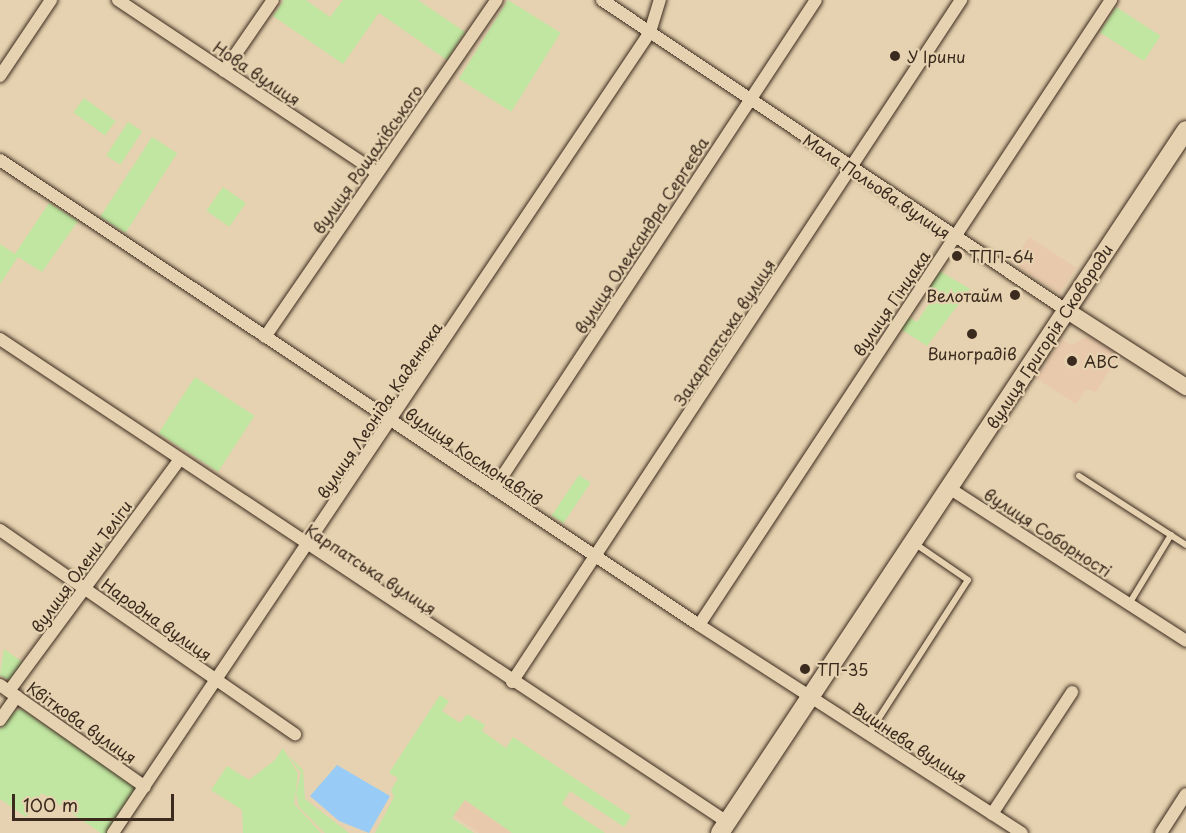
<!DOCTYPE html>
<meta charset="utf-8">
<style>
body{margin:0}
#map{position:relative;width:1186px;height:833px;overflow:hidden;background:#e6d2b0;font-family:"Playpen Sans",sans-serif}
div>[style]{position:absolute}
.built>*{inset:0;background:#e8c9ac;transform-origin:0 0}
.green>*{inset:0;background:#c0e6a1;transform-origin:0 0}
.water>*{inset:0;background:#98ccf6}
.roads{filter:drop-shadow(0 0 2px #3b2a1e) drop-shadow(0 0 2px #3b2a1e)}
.service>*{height:6px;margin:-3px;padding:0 3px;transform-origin:3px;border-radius:3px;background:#e6d2b0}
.minor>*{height:12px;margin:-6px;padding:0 6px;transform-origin:6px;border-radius:6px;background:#e6d2b0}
.tertiary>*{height:16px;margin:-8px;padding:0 8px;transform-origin:8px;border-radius:8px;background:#e6d2b0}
.secondary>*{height:18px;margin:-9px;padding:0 9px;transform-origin:9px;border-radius:9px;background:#e6d2b0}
.dots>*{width:16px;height:16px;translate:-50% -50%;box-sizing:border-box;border:3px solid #e6d2b0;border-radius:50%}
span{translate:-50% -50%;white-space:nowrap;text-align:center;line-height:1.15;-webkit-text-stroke:4.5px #e6d2b0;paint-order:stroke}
.poi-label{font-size:16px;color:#3b2a1e}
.left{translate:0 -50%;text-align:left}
.right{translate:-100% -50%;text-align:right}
.street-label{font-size:16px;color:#3b2a1e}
.scale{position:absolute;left:12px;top:794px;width:162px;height:27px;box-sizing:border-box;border:3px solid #3b2a1e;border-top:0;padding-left:8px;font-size:18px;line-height:21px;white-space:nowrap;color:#3b2a1e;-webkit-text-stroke:4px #e6d2b0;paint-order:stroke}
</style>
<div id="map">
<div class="built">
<i style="left:1029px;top:237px;width:56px;height:31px;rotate:33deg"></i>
<i style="clip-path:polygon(1089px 336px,1119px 355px,1096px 392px,1086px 389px,1076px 404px,1036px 378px,1062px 339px,1071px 345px)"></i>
<i style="clip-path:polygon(465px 800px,512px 833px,479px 833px,453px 815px)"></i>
</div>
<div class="green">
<i style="clip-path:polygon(284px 0,306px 0,330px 17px,343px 0,418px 0,465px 32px,447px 60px,379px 13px,343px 64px,273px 16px)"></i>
<i style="left:508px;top:0;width:62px;height:93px;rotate:32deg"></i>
<i style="left:1116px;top:7px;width:53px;height:30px;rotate:33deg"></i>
<i style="left:84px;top:98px;width:39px;height:18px;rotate:36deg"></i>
<i style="left:128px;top:122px;width:17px;height:40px;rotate:33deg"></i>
<i style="left:152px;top:137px;width:30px;height:95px;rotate:33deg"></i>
<i style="left:223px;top:187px;width:28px;height:29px;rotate:35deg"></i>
<i style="clip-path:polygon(49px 203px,78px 221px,42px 272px,18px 257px,0 284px,0 244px,15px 254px)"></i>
<i style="clip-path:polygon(938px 270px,970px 289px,927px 346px,899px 328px,907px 316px,917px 322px,934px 296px,925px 289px)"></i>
<i style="left:195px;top:377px;width:71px;height:67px;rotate:33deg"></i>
<i style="left:579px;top:475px;width:14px;height:49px;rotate:34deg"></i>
<i style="clip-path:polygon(4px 649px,22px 662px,9px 681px,0 675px)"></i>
<i style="clip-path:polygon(440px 695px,449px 701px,442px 711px,460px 723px,467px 714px,485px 725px,482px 731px,506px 748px,513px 737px,631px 816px,624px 827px,570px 791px,562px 804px,605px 833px,512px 833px,465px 800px,452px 818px,474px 833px,375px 833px,394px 797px,391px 790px,398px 778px,389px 773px)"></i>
<i style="clip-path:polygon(21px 709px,135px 786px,137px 790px,108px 833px,101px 833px,42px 793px,26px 817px,0 799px,0 729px,11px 713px)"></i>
<i style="clip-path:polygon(283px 748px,298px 774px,294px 804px,321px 833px,243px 833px,242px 810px,211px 790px,227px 766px,249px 780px,275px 760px)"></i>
<i style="clip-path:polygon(287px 754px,303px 770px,305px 799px,349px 833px,325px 833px,299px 807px,296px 793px,301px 773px)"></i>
</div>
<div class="water">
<i style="clip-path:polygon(337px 765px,390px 796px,369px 833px,339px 821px,310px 796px)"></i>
</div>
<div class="roads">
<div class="service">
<i style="left:1079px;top:476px;width:127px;rotate:32.8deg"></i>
<i style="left:1129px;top:604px;width:81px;rotate:-58.7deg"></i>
<i style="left:868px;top:735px;width:184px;rotate:-57.2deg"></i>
<i style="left:968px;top:580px;width:65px;rotate:-145.6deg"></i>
</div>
<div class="minor">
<i style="left:118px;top:0;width:311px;rotate:33.7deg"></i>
<i style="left:602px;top:0;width:558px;rotate:33.75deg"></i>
<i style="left:224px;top:71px;width:86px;rotate:-55.4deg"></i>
<i style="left:0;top:76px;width:92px;rotate:-56.1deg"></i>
<i style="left:0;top:160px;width:840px;rotate:33.63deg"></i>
<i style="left:699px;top:625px;width:384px;rotate:32.8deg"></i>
<i style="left:265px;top:337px;width:409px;rotate:-55.5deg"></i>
<i style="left:0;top:339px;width:873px;rotate:33.6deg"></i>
<i style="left:949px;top:488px;width:282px;rotate:32.8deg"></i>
<i style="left:494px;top:489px;width:585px;rotate:-56.64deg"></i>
<i style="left:0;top:530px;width:359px;rotate:34.7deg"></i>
<i style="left:699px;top:625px;width:749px;rotate:-56.61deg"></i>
<i style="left:512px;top:682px;width:817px;rotate:-56.64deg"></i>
<i style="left:0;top:685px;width:177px;rotate:35.1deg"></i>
<i style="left:9px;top:691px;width:287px;rotate:-53.6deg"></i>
<i style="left:0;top:720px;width:29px;rotate:-55deg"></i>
<i style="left:992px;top:814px;width:146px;rotate:-56.7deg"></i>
<i style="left:113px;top:833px;width:964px;rotate:-56.16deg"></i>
<i style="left:650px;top:32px;width:34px;rotate:-73deg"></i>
<i style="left:1161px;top:833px;width:46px;rotate:-57.3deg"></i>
</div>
<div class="tertiary">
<i style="left:1066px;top:310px;width:143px;rotate:32.7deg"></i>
</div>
<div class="secondary">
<i style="left:720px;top:833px;width:843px;rotate:-56.46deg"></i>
</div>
</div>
<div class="dots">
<i style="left:895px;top:56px;background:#3b2a1e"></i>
<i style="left:957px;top:256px;background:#3b2a1e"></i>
<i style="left:1015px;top:295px;background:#3b2a1e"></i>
<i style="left:972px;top:334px;background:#3b2a1e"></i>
<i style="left:1072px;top:361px;background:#3b2a1e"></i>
<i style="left:805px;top:669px;background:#3b2a1e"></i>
</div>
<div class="poi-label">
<span class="left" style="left:907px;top:56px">У Ірини</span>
<span class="left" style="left:969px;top:256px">ТПП-64</span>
<span class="right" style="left:1003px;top:295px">Велотайм</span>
<span style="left:972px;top:353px">Виноградів</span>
<span class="left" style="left:1084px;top:361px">ABC</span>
<span class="left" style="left:817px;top:669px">ТП-35</span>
</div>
<div class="street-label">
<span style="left:257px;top:73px;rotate:34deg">Нова вулиця</span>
<span style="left:367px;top:159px;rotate:-55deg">вулиця Рощахівського</span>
<span style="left:877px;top:186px;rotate:34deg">Мала Польова вулиця</span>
<span style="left:641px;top:235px;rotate:-57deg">вулиця Олександра Сергеєва</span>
<span style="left:891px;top:303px;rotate:-56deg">вулиця Гінцака</span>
<span style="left:724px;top:332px;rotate:-57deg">Закарпатська вулиця</span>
<span style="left:1049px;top:336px;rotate:-57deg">вулиця Григорія Сковороди</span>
<span style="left:379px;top:410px;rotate:-56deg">вулиця Леоніда Каденюка</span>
<span style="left:474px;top:456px;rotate:34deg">вулиця Космонавтів</span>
<span style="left:1048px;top:532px;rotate:33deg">вулиця Соборності</span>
<span style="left:81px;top:566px;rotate:-54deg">вулиця Олени Теліги</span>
<span style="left:371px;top:569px;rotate:33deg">Карпатська вулиця</span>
<span style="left:157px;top:619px;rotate:35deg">Народна вулиця</span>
<span style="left:82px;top:722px;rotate:35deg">Квіткова вулиця</span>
<span style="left:910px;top:742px;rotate:33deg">Вишнева вулиця</span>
</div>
<div class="scale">100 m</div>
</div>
